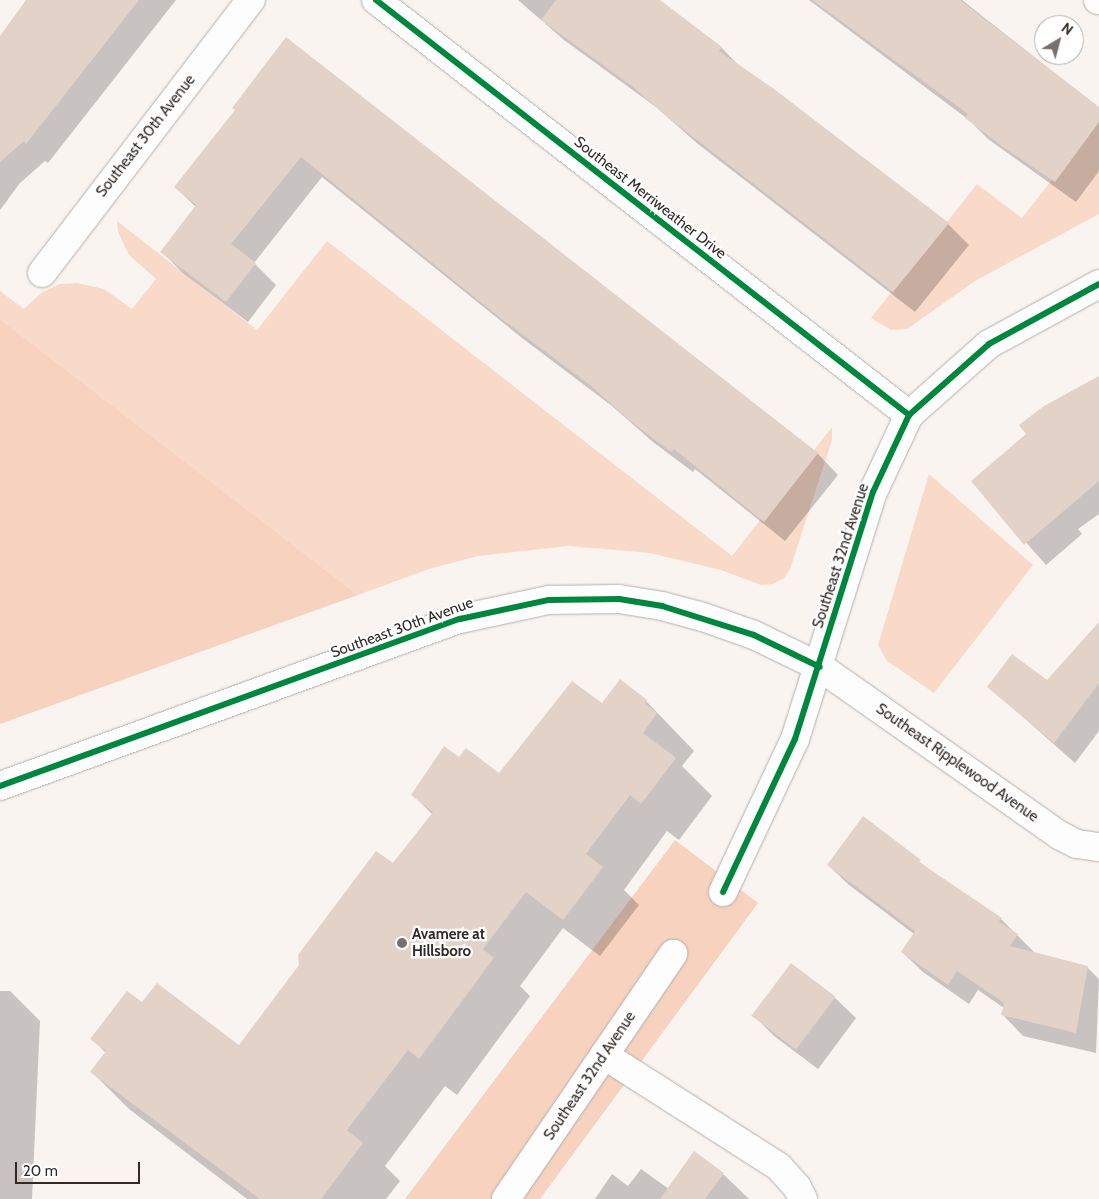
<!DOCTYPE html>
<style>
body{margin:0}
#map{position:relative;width:1099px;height:1199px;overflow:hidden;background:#faf4f1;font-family:Cabin,sans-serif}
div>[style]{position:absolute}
.green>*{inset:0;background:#f9d9c8}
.forest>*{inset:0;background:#f7d2bf}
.shadow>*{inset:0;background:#0003}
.building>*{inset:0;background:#e3d2c8;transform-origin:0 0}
.roads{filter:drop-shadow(0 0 1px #b5afab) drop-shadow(0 0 1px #b5afab)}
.minor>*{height:28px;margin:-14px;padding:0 14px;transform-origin:14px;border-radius:14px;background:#fefdfd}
.cycleway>*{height:6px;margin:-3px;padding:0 3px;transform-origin:3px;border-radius:3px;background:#00873e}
.dots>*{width:14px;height:14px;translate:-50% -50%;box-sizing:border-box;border:2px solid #fff;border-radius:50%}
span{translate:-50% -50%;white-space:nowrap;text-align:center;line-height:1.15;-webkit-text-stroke:4.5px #fff;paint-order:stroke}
.street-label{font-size:15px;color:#312a26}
.poi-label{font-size:15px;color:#312a26;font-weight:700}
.left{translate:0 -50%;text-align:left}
.north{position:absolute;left:1034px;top:15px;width:50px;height:50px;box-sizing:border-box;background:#fff;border:1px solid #adaaa8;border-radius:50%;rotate:37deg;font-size:14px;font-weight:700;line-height:20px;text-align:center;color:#312a26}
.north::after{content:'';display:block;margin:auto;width:18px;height:22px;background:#77716d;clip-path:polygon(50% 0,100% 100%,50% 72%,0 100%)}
.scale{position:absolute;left:15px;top:1162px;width:125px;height:22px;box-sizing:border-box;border:2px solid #312a26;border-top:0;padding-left:6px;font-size:15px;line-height:18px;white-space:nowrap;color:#312a26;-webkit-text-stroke:4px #fff;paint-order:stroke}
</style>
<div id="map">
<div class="green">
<i style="clip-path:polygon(1099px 120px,1099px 214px,975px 281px,907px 329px,891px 330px,871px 318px,977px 184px,1022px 218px)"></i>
<i style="clip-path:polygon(117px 221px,257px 330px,327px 241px,732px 556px,832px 427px,832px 440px,790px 569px,784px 578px,773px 584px,761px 585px,721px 570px,650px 553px,568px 546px,478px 556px,429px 569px,358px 595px,0 319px,0 291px,24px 309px,41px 293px,60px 284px,77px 283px,104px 289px,132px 309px,156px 279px,129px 255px,118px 232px)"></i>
<i style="clip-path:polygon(929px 474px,1033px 565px,934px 693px,887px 661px,878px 645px)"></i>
</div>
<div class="forest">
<i style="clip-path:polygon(0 319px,358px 595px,0 724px)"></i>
<i style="clip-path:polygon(675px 840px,758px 903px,540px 1199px,405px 1199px)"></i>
</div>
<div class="shadow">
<i style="clip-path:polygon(31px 0,176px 0,48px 163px,45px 161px,20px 183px,0 210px,0 39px)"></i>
<i style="clip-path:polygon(518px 0,658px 0,721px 47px,740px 67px,948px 224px,969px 245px,915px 312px,698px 144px,656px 107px,564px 40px)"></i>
<i style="clip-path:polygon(809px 0,962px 0,1099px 108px,1099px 171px,1076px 202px,988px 139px,969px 120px)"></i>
<i style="clip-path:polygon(286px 39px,818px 454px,838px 475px,785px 541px,695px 469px,693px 472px,653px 442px,612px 406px,522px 338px,322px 177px,254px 263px,276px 285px,248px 322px,183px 273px,162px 252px,196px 207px,175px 187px,237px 110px)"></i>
<i style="clip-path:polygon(1099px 377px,1099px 514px,1078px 529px,1082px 534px,1046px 565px,972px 481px)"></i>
<i style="clip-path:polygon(1099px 624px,1099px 731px,1075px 763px,989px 687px,1047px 682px)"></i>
<i style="clip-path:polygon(646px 701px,694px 751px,682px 766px,712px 796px,679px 840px,667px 831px,624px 890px,639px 905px,600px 956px,563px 928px,520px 986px,530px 996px,457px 1095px,445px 1086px,385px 1166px,400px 1181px,386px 1199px,247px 1199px,129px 1109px,92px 1072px,106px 1053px,92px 1039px,143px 1004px,239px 1047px,433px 815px,413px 795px,460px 759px,499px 775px,602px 705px)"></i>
<i style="clip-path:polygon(864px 818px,932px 872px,1001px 919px,1036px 954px,1087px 967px,1099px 979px,1096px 1053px,1023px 1036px,1003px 1015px,1004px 1008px,978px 990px,969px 1004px,923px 972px,902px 952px,914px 934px,849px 885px,828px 865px)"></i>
<i style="clip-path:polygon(0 991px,10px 991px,40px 1021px,32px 1199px,0 1199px)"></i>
<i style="clip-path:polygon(835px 998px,856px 1018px,818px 1069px,774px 1036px,753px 1015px)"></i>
<i style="clip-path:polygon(641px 1169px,669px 1189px,723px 1174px,749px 1199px,595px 1199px,612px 1174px,628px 1186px)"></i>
</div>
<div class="building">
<i style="clip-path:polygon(26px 0,139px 0,26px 144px,24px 141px,0 162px,0 36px)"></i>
<i style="clip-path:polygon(556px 0,660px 0,722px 47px,719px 51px,774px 89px,949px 223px,893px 292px,675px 123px,633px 87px,541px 20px)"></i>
<i style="clip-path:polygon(812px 0,960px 0,1099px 107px,1099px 122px,1055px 182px,1003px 147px,965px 118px,968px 114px)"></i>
<i style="clip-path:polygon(286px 37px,818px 453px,764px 522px,674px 449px,671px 452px,630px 421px,590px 385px,499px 317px,301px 157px,231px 244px,256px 263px,226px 302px,160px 252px,196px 205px,174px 187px,235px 110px,232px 108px)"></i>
<i style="clip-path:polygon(1099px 376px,1099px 481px,1024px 545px,971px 481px,1026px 434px,1019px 425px,1044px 406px)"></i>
<i style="clip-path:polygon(1099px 622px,1099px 683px,1054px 743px,987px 687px,1012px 654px,1047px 680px)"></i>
<i style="clip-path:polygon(620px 679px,647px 700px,645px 703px,657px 713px,643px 733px,676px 758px,641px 804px,630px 795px,586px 854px,603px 867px,563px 920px,526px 892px,483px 949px,494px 958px,419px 1059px,408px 1050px,347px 1130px,363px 1143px,321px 1199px,260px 1199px,90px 1072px,106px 1051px,90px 1039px,127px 991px,142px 1002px,157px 983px,239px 1045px,299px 965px,298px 955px,376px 851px,393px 863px,433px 812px,411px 795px,444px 746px,459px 757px,466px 748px,499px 773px,572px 681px,602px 703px)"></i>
<i style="clip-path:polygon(863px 816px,921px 860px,919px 862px,1002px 918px,999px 922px,1018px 934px,1010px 946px,1088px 966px,1076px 1033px,1001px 1015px,1004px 1003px,957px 971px,948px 985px,901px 952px,915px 931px,827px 865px)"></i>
<i style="left:791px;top:963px;width:56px;height:66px;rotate:37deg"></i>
<i style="clip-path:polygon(694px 1151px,724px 1173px,705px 1199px,660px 1199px)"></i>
</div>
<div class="roads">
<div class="minor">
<i style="left:376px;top:0;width:676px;rotate:37.9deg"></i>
<i style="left:1098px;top:0;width:1px"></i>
<i style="left:42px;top:273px;width:344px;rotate:-52.6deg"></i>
<i style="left:0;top:786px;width:489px;rotate:-20deg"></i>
<i style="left:460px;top:619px;width:91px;rotate:-12.1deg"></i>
<i style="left:549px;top:600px;width:70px;rotate:-0.8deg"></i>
<i style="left:619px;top:599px;width:44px;rotate:9.2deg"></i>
<i style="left:662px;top:606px;width:42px;rotate:15deg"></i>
<i style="left:703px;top:617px;width:54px;rotate:19.4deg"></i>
<i style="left:754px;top:635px;width:73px;rotate:25.9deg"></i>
<i style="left:820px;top:667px;width:292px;rotate:35.1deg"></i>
<i style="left:1059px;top:835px;width:20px;rotate:27deg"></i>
<i style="left:1077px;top:844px;width:22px;rotate:8deg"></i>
<i style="left:723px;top:892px;width:169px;rotate:-64.8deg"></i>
<i style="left:795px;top:739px;width:259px;rotate:-72.5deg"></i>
<i style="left:873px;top:492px;width:85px;rotate:-64.9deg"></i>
<i style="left:909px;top:415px;width:107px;rotate:-41.6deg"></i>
<i style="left:989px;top:344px;width:125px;rotate:-28.6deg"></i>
<i style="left:604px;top:1055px;width:208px;rotate:32.6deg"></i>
<i style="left:779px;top:1167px;width:27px;rotate:48deg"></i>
<i style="left:797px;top:1187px;width:13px;rotate:63deg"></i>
<i style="left:506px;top:1199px;width:297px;rotate:-55.7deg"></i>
</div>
</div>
<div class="cycleway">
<i style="left:376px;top:0;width:676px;rotate:37.9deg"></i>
<i style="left:0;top:786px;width:489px;rotate:-20deg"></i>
<i style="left:460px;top:619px;width:91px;rotate:-12.1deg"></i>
<i style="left:549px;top:600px;width:70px;rotate:-0.8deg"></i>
<i style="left:619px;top:599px;width:44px;rotate:9.2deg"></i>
<i style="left:662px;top:606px;width:96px;rotate:17.5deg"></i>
<i style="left:754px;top:635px;width:73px;rotate:25.9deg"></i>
<i style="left:723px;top:892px;width:169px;rotate:-64.8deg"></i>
<i style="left:795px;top:739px;width:259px;rotate:-72.5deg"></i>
<i style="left:873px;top:492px;width:85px;rotate:-64.9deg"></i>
<i style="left:909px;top:415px;width:107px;rotate:-41.6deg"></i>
<i style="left:989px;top:344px;width:125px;rotate:-28.6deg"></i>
</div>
<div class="dots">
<i style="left:402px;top:943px;background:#77716d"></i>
</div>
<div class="street-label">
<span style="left:146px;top:136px;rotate:-52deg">Southeast 30th Avenue</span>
<span style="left:650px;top:198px;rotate:38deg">Southeast Merriweather Drive</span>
<span style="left:841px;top:556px;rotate:-72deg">Southeast 32nd Avenue</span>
<span style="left:402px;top:628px;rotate:-20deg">Southeast 30th Avenue</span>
<span style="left:957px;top:763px;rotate:35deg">Southeast Ripplewood Avenue</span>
<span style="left:590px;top:1076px;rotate:-56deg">Southeast 32nd Avenue</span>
</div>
<div class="poi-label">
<span class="left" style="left:412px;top:943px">Avamere at<br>Hillsboro</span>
</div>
<div class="north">N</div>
<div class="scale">20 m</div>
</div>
